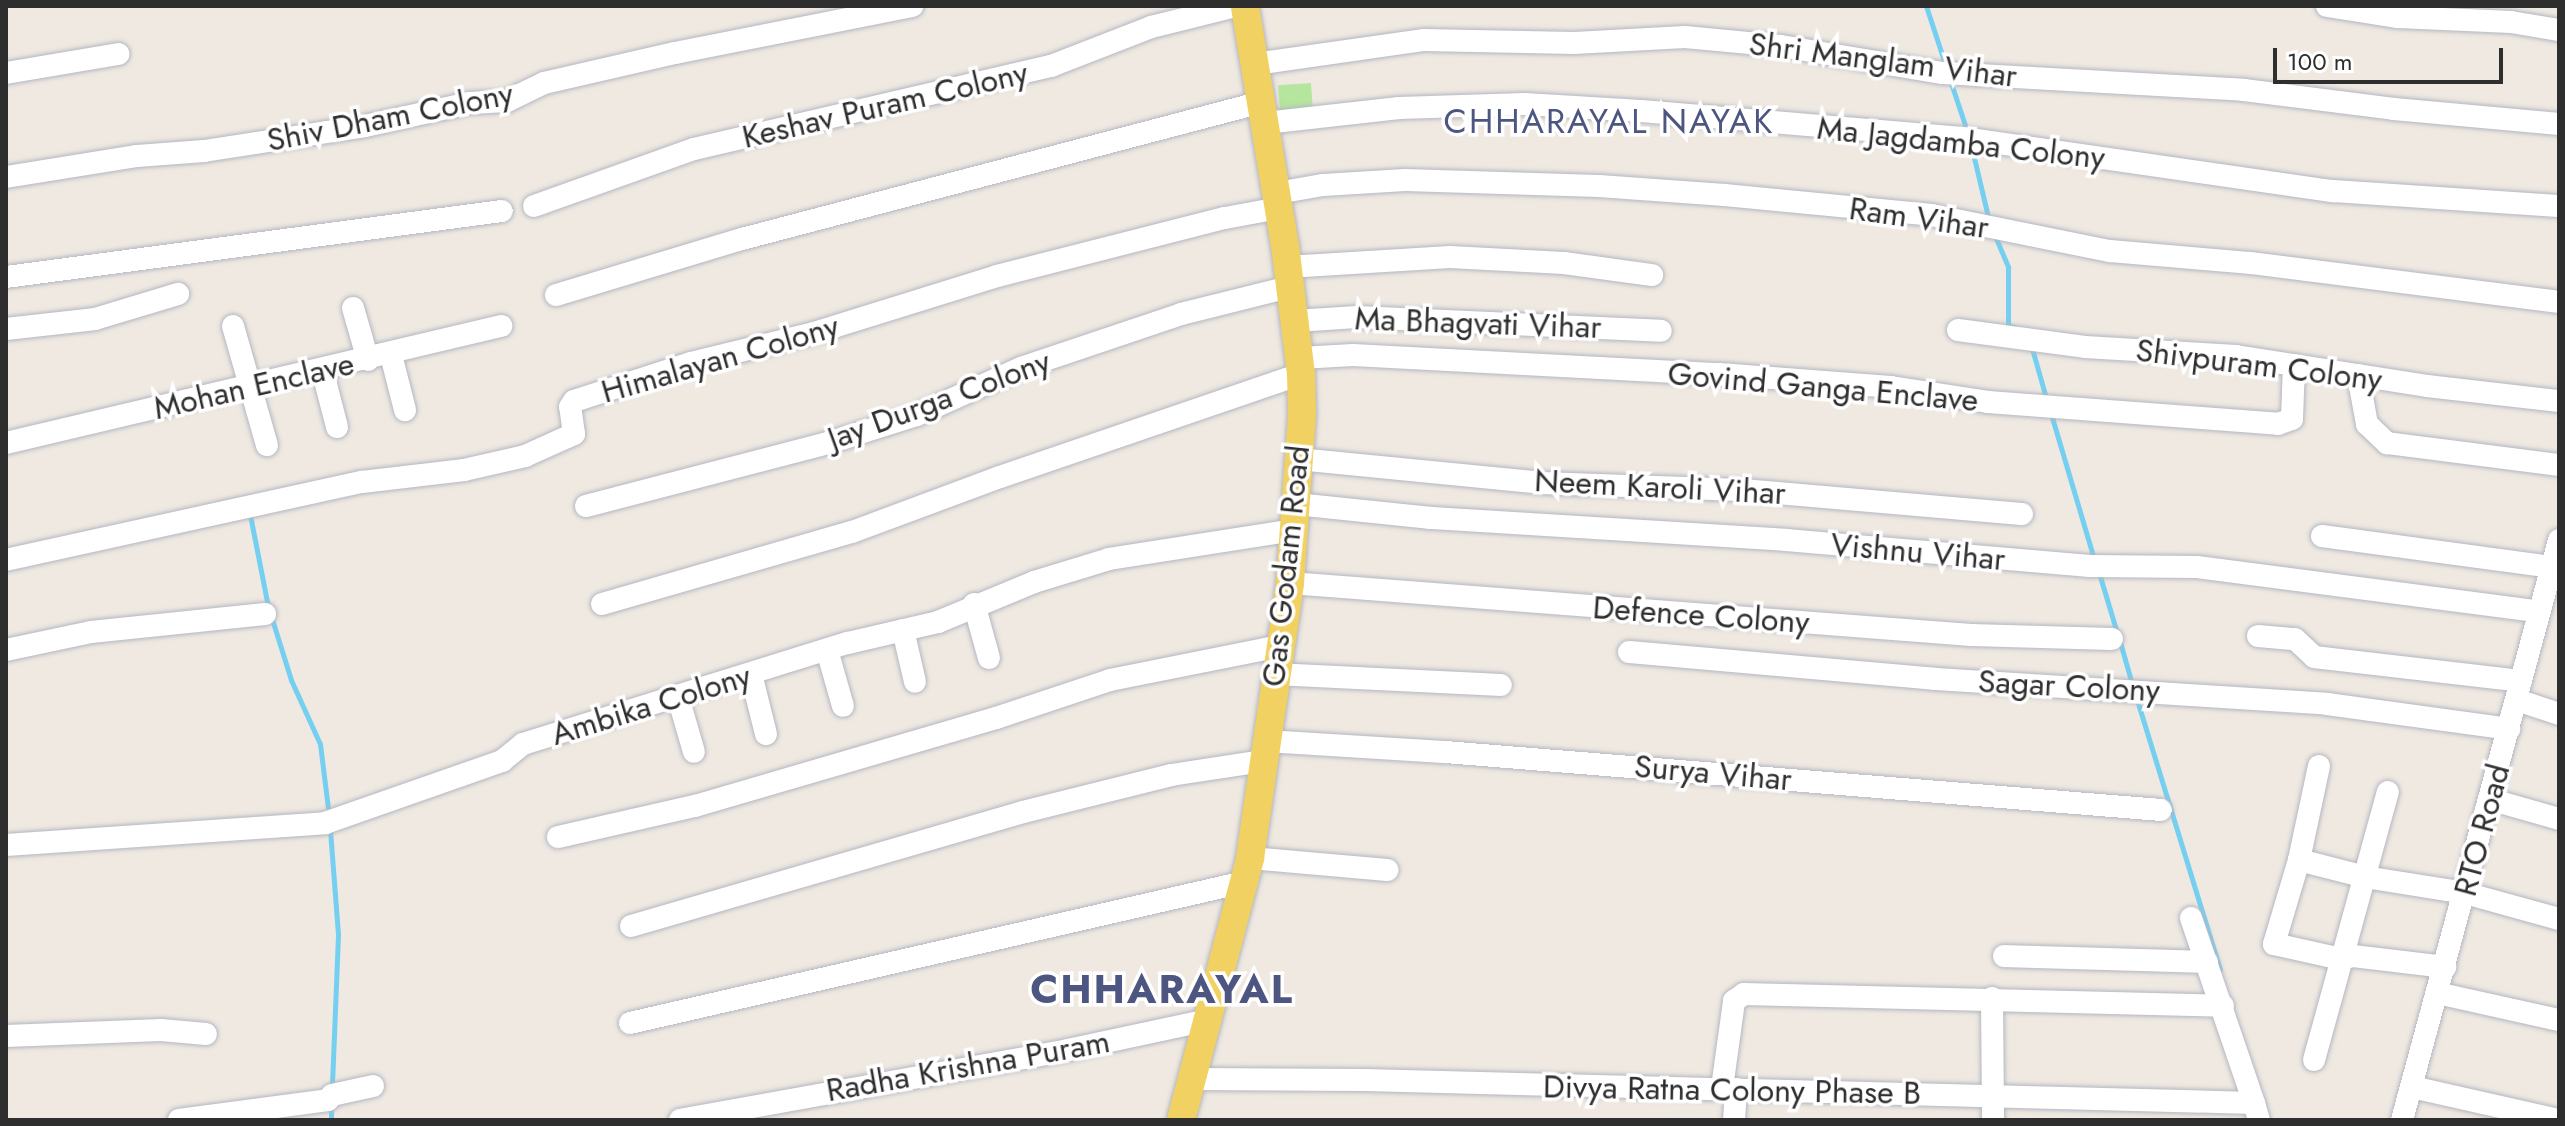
<!DOCTYPE html>
<style>
body{margin:0}
#map{position:relative;width:2565px;height:1126px;overflow:hidden;background:#efe9e1;font-family:Jost,sans-serif}
div>[style]{position:absolute}
.green>*{inset:0;background:#b6e59e;transform-origin:0 0}
.stream>*{height:5px;margin:-2.5px;padding:0 2.5px;transform-origin:2.5px;border-radius:2.5px;background:#75cff0}
.roads{filter:drop-shadow(0 0 2px #b4b7c1) drop-shadow(0 0 2px #b4b7c1)}
.minor>*{height:22px;margin:-11px;padding:0 11px;transform-origin:11px;border-radius:11px;background:#fff}
.major>*{height:28px;margin:-14px;padding:0 14px;transform-origin:14px;border-radius:14px;background:#f2d163}
span{translate:-50% -50%;white-space:nowrap;text-align:center;line-height:1.15;-webkit-text-stroke:7px #fff;paint-order:stroke}
.street-label{font-size:32px;color:#2e2e2e}
.neighbourhood-label{font-size:34px;color:#4d5680;letter-spacing:2px}
.district-label{font-size:40px;color:#4d5680;font-weight:700;letter-spacing:2px}
.frame{position:absolute;inset:0;border:8px solid #2e2e2e;pointer-events:none}
.scale{position:absolute;left:2273px;top:48px;width:230px;height:36px;box-sizing:border-box;border:4px solid #2e2e2e;border-top:0;padding-left:10px;font-size:24px;line-height:28px;white-space:nowrap;color:#2e2e2e;-webkit-text-stroke:6px #fff;paint-order:stroke}
</style>
<div id="map">
<div class="green">
<i style="left:1311px;top:83px;width:31px;height:33px;rotate:86deg"></i>
</div>
<div class="stream">
<i style="left:1926px;top:6px;width:64px;rotate:71.8deg"></i>
<i style="left:1950px;top:80px;width:54px;rotate:71.6deg"></i>
<i style="left:1971px;top:145px;width:78px;rotate:76.7deg"></i>
<i style="left:1995px;top:236px;width:34px;rotate:67deg"></i>
<i style="left:2008px;top:267px;width:59px;rotate:90deg"></i>
<i style="left:2008px;top:326px;width:6px;rotate:9deg"></i>
<i style="left:2031px;top:345px;width:55px;rotate:74.2deg"></i>
<i style="left:2051px;top:414px;width:151px;rotate:73.5deg"></i>
<i style="left:250px;top:515px;width:94px;rotate:78.9deg"></i>
<i style="left:2099px;top:573px;width:63px;rotate:73.3deg"></i>
<i style="left:271px;top:616px;width:67px;rotate:72.6deg"></i>
<i style="left:291px;top:680px;width:70px;rotate:65.6deg"></i>
<i style="left:320px;top:744px;width:73px;rotate:82.9deg"></i>
<i style="left:2120px;top:642px;width:44px;rotate:74.1deg"></i>
<i style="left:2137px;top:700px;width:282px;rotate:72.9deg"></i>
<i style="left:330px;top:830px;width:105px;rotate:85.6deg"></i>
<i style="left:338px;top:935px;width:152px;rotate:92.3deg"></i>
<i style="left:331px;top:1107px;width:13px;rotate:90deg"></i>
</div>
<div class="roads">
<div class="minor">
<i style="left:2327px;top:6px;width:72px;rotate:8.8deg"></i>
<i style="left:2398px;top:17px;width:113px;rotate:2.5deg"></i>
<i style="left:2511px;top:22px;width:49px;rotate:9.5deg"></i>
<i style="left:1255px;top:64px;width:171px;rotate:-8.1deg"></i>
<i style="left:1424px;top:40px;width:150px;rotate:1.1deg"></i>
<i style="left:1574px;top:43px;width:111px;rotate:-3.1deg"></i>
<i style="left:1685px;top:37px;width:96px;rotate:5.4deg"></i>
<i style="left:1781px;top:46px;width:164px;rotate:9.5deg"></i>
<i style="left:1943px;top:73px;width:301px;rotate:3.2deg"></i>
<i style="left:2244px;top:90px;width:151px;rotate:7.2deg"></i>
<i style="left:2394px;top:109px;width:166px;rotate:5.2deg"></i>
<i style="left:6px;top:73px;width:114px;rotate:-9.6deg"></i>
<i style="left:1265px;top:123px;width:135px;rotate:-6.4deg"></i>
<i style="left:1399px;top:108px;width:126px;rotate:-1.8deg"></i>
<i style="left:1525px;top:104px;width:116px;rotate:3.5deg"></i>
<i style="left:1641px;top:111px;width:323px;rotate:4.8deg"></i>
<i style="left:1963px;top:138px;width:374px;rotate:8.2deg"></i>
<i style="left:2333px;top:191px;width:226px;rotate:3.8deg"></i>
<i style="left:6px;top:177px;width:133px;rotate:-9.1deg"></i>
<i style="left:137px;top:156px;width:67px;rotate:-4.3deg"></i>
<i style="left:204px;top:151px;width:163px;rotate:-8.8deg"></i>
<i style="left:365px;top:126px;width:107px;rotate:-12.4deg"></i>
<i style="left:470px;top:103px;width:37px;rotate:-3deg"></i>
<i style="left:507px;top:101px;width:41px;rotate:-25.9deg"></i>
<i style="left:544px;top:83px;width:134px;rotate:-12.9deg"></i>
<i style="left:675px;top:53px;width:242px;rotate:-11.2deg"></i>
<i style="left:1277px;top:193px;width:47px;rotate:-9.9deg"></i>
<i style="left:1323px;top:185px;width:82px;rotate:-3.5deg"></i>
<i style="left:1405px;top:180px;width:194px;rotate:1.8deg"></i>
<i style="left:1599px;top:186px;width:126px;rotate:4.1deg"></i>
<i style="left:1725px;top:195px;width:207px;rotate:5.5deg"></i>
<i style="left:1931px;top:215px;width:183px;rotate:11.4deg"></i>
<i style="left:2110px;top:251px;width:142px;rotate:4.9deg"></i>
<i style="left:2251px;top:263px;width:310px;rotate:7.2deg"></i>
<i style="left:534px;top:206px;width:170px;rotate:-19.6deg"></i>
<i style="left:694px;top:149px;width:367px;rotate:-13.1deg"></i>
<i style="left:1051px;top:66px;width:107px;rotate:-21.3deg"></i>
<i style="left:1151px;top:27px;width:88px;rotate:-13.9deg"></i>
<i style="left:1287px;top:267px;width:163px;rotate:-3.5deg"></i>
<i style="left:1450px;top:257px;width:114px;rotate:3deg"></i>
<i style="left:1564px;top:263px;width:89px;rotate:7.8deg"></i>
<i style="left:6px;top:277px;width:500px;rotate:-7.58deg"></i>
<i style="left:556px;top:295px;width:194px;rotate:-16.8deg"></i>
<i style="left:742px;top:239px;width:538px;rotate:-14.76deg"></i>
<i style="left:353px;top:308px;width:54px;rotate:73.9deg"></i>
<i style="left:1295px;top:321px;width:62px;rotate:-3.7deg"></i>
<i style="left:1357px;top:317px;width:304px;rotate:2.6deg"></i>
<i style="left:233px;top:326px;width:124px;rotate:74.1deg"></i>
<i style="left:6px;top:329px;width:90px;rotate:-6.4deg"></i>
<i style="left:95px;top:319px;width:87px;rotate:-16.8deg"></i>
<i style="left:1958px;top:330px;width:128px;rotate:7.6deg"></i>
<i style="left:2085px;top:347px;width:151px;rotate:3.4deg"></i>
<i style="left:2236px;top:356px;width:193px;rotate:8.9deg"></i>
<i style="left:2427px;top:386px;width:133px;rotate:6.5deg"></i>
<i style="left:391px;top:355px;width:57px;rotate:75.7deg"></i>
<i style="left:1300px;top:358px;width:53px;rotate:-3.2deg"></i>
<i style="left:1353px;top:355px;width:366px;rotate:3deg"></i>
<i style="left:1719px;top:374px;width:172px;rotate:4.3deg"></i>
<i style="left:1891px;top:387px;width:98px;rotate:8.8deg"></i>
<i style="left:1988px;top:402px;width:291px;rotate:4.3deg"></i>
<i style="left:2278px;top:424px;width:15px;rotate:-20deg"></i>
<i style="left:2292px;top:419px;width:54px;rotate:-87.9deg"></i>
<i style="left:322px;top:369px;width:60px;rotate:75.5deg"></i>
<i style="left:2358px;top:375px;width:50px;rotate:79.6deg"></i>
<i style="left:2367px;top:424px;width:28px;rotate:44deg"></i>
<i style="left:2387px;top:443px;width:173px;rotate:7.3deg"></i>
<i style="left:6px;top:443px;width:509px;rotate:-13.3deg"></i>
<i style="left:1298px;top:459px;width:244px;rotate:5.6deg"></i>
<i style="left:1541px;top:483px;width:201px;rotate:2deg"></i>
<i style="left:1742px;top:490px;width:281px;rotate:4.9deg"></i>
<i style="left:1296px;top:504px;width:136px;rotate:5.9deg"></i>
<i style="left:1431px;top:518px;width:356px;rotate:3.5deg"></i>
<i style="left:1786px;top:540px;width:305px;rotate:4.9deg"></i>
<i style="left:2090px;top:566px;width:107px;rotate:0.5deg"></i>
<i style="left:2197px;top:567px;width:344px;rotate:7.4deg"></i>
<i style="left:586px;top:506px;width:250px;rotate:-14.6deg"></i>
<i style="left:828px;top:443px;width:93px;rotate:-17.5deg"></i>
<i style="left:917px;top:415px;width:114px;rotate:-24.3deg"></i>
<i style="left:1021px;top:368px;width:169px;rotate:-18.6deg"></i>
<i style="left:1181px;top:314px;width:111px;rotate:-14deg"></i>
<i style="left:2322px;top:536px;width:231px;rotate:7.7deg"></i>
<i style="left:6px;top:560px;width:364px;rotate:-12.4deg"></i>
<i style="left:362px;top:482px;width:103px;rotate:-6.7deg"></i>
<i style="left:464px;top:470px;width:63px;rotate:-12.9deg"></i>
<i style="left:525px;top:456px;width:54px;rotate:-24.2deg"></i>
<i style="left:574px;top:434px;width:27px;rotate:-98deg"></i>
<i style="left:570px;top:407px;width:7px;rotate:-56deg"></i>
<i style="left:574px;top:401px;width:123px;rotate:-18deg"></i>
<i style="left:691px;top:363px;width:127px;rotate:-13.7deg"></i>
<i style="left:814px;top:333px;width:192px;rotate:-17.3deg"></i>
<i style="left:997px;top:276px;width:235px;rotate:-14.3deg"></i>
<i style="left:1225px;top:218px;width:55px;rotate:-10.5deg"></i>
<i style="left:1290px;top:583px;width:683px;rotate:4.37deg"></i>
<i style="left:1971px;top:635px;width:141px;rotate:1.6deg"></i>
<i style="left:602px;top:604px;width:260px;rotate:-16.1deg"></i>
<i style="left:852px;top:532px;width:158px;rotate:-20.4deg"></i>
<i style="left:1000px;top:477px;width:318px;rotate:-18.9deg"></i>
<i style="left:974px;top:604px;width:56px;rotate:74.5deg"></i>
<i style="left:903px;top:630px;width:53px;rotate:77deg"></i>
<i style="left:2258px;top:636px;width:37px;rotate:5deg"></i>
<i style="left:2295px;top:639px;width:26px;rotate:43deg"></i>
<i style="left:2314px;top:657px;width:208px;rotate:6.6deg"></i>
<i style="left:6px;top:650px;width:87px;rotate:-12deg"></i>
<i style="left:91px;top:632px;width:175px;rotate:-5.9deg"></i>
<i style="left:827px;top:650px;width:58px;rotate:74.1deg"></i>
<i style="left:1629px;top:652px;width:307px;rotate:5deg"></i>
<i style="left:1935px;top:679px;width:393px;rotate:3.6deg"></i>
<i style="left:2327px;top:704px;width:184px;rotate:7.8deg"></i>
<i style="left:751px;top:674px;width:62px;rotate:76deg"></i>
<i style="left:1275px;top:674px;width:226px;rotate:2.8deg"></i>
<i style="left:678px;top:697px;width:57px;rotate:73.8deg"></i>
<i style="left:2517px;top:700px;width:44px;rotate:18.4deg"></i>
<i style="left:1265px;top:741px;width:180px;rotate:3.5deg"></i>
<i style="left:1445px;top:752px;width:718px;rotate:4.63deg"></i>
<i style="left:2319px;top:766px;width:96px;rotate:102deg"></i>
<i style="left:2299px;top:860px;width:88px;rotate:106.6deg"></i>
<i style="left:2274px;top:944px;width:69px;rotate:12.6deg"></i>
<i style="left:2341px;top:959px;width:12px;rotate:-14deg"></i>
<i style="left:2353px;top:956px;width:93px;rotate:6.8deg"></i>
<i style="left:2489px;top:799px;width:73px;rotate:15.9deg"></i>
<i style="left:558px;top:837px;width:140px;rotate:-12.8deg"></i>
<i style="left:695px;top:806px;width:314px;rotate:-16.3deg"></i>
<i style="left:996px;top:718px;width:120px;rotate:-18.4deg"></i>
<i style="left:1110px;top:680px;width:173px;rotate:-11.3deg"></i>
<i style="left:6px;top:845px;width:320px;rotate:-3.9deg"></i>
<i style="left:325px;top:823px;width:188px;rotate:-19.3deg"></i>
<i style="left:502px;top:761px;width:27px;rotate:-39deg"></i>
<i style="left:523px;top:744px;width:340px;rotate:-17.3deg"></i>
<i style="left:848px;top:643px;width:92px;rotate:-13.1deg"></i>
<i style="left:938px;top:622px;width:104px;rotate:-22.6deg"></i>
<i style="left:1034px;top:582px;width:78px;rotate:-17deg"></i>
<i style="left:1109px;top:559px;width:187px;rotate:-8.9deg"></i>
<i style="left:1250px;top:858px;width:138px;rotate:5deg"></i>
<i style="left:2299px;top:860px;width:68px;rotate:14.4deg"></i>
<i style="left:2365px;top:877px;width:101px;rotate:9.1deg"></i>
<i style="left:2465px;top:893px;width:98px;rotate:15.5deg"></i>
<i style="left:2191px;top:918px;width:195px;rotate:71.2deg"></i>
<i style="left:631px;top:926px;width:408px;rotate:-16.2deg"></i>
<i style="left:1023px;top:812px;width:153px;rotate:-14deg"></i>
<i style="left:1171px;top:775px;width:92px;rotate:-8.7deg"></i>
<i style="left:2004px;top:956px;width:203px;rotate:1.7deg"></i>
<i style="left:2437px;top:993px;width:125px;rotate:12.5deg"></i>
<i style="left:1992px;top:998px;width:122px;rotate:89.5deg"></i>
<i style="left:630px;top:1023px;width:630px;rotate:-12.93deg"></i>
<i style="left:6px;top:1036px;width:155px;rotate:-2.2deg"></i>
<i style="left:161px;top:1030px;width:45px;rotate:5.1deg"></i>
<i style="left:2314px;top:1060px;width:278px;rotate:-74.6deg"></i>
<i style="left:1192px;top:1079px;width:173px;rotate:0.3deg"></i>
<i style="left:1365px;top:1080px;width:889px;rotate:1.48deg"></i>
<i style="left:2254px;top:1103px;width:18px;rotate:74deg"></i>
<i style="left:2412px;top:1087px;width:151px;rotate:12.7deg"></i>
<i style="left:1722px;top:1088px;width:88px;rotate:-82.1deg"></i>
<i style="left:1734px;top:1001px;width:12px;rotate:-35deg"></i>
<i style="left:1744px;top:994px;width:479px;rotate:1.4deg"></i>
<i style="left:179px;top:1120px;width:150px;rotate:-7.6deg"></i>
<i style="left:328px;top:1100px;width:6px;rotate:-51deg"></i>
<i style="left:332px;top:1095px;width:42px;rotate:-12.4deg"></i>
<i style="left:680px;top:1120px;width:394px;rotate:-10.2deg"></i>
<i style="left:1068px;top:1050px;width:143px;rotate:-12.1deg"></i>
<i style="left:1734px;top:1120px;width:31px;rotate:-86deg"></i>
<i style="left:2402px;top:1120px;width:601px;rotate:-74.85deg"></i>
</div>
<div class="major">
<i style="left:1181px;top:1120px;width:271px;rotate:-75.2deg"></i>
<i style="left:1250px;top:858px;width:278px;rotate:-81.7deg"></i>
<i style="left:1290px;top:583px;width:169px;rotate:-85.9deg"></i>
<i style="left:1302px;top:414px;width:40px;rotate:-91.4deg"></i>
<i style="left:1301px;top:374px;width:129px;rotate:-97.1deg"></i>
<i style="left:1285px;top:246px;width:243px;rotate:-99.5deg"></i>
</div>
</div>
<div class="street-label">
<span style="left:1883px;top:60px;rotate:7deg">Shri Manglam Vihar</span>
<span style="left:885px;top:105px;rotate:-13deg">Keshav Puram Colony</span>
<span style="left:390px;top:117px;rotate:-11deg">Shiv Dham Colony</span>
<span style="left:1961px;top:143px;rotate:6deg">Ma Jagdamba Colony</span>
<span style="left:1919px;top:218px;rotate:8deg">Ram Vihar</span>
<span style="left:1478px;top:323px;rotate:2deg">Ma Bhagvati Vihar</span>
<span style="left:720px;top:359px;rotate:-16deg">Himalayan Colony</span>
<span style="left:2259px;top:365px;rotate:7deg">Shivpuram Colony</span>
<span style="left:254px;top:386px;rotate:-13deg">Mohan Enclave</span>
<span style="left:1823px;top:387px;rotate:5deg">Govind Ganga Enclave</span>
<span style="left:939px;top:400px;rotate:-20deg">Jay Durga Colony</span>
<span style="left:1660px;top:487px;rotate:3deg">Neem Karoli Vihar</span>
<span style="left:1918px;top:552px;rotate:5deg">Vishnu Vihar</span>
<span style="left:1286px;top:566px;rotate:-84deg">Gas Godam Road</span>
<span style="left:1701px;top:615px;rotate:4deg">Defence Colony</span>
<span style="left:2069px;top:686px;rotate:3deg">Sagar Colony</span>
<span style="left:651px;top:705px;rotate:-17deg">Ambika Colony</span>
<span style="left:1713px;top:773px;rotate:5deg">Surya Vihar</span>
<span style="left:2482px;top:830px;rotate:-75deg">RTO Road</span>
<span style="left:968px;top:1066px;rotate:-10deg">Radha Krishna Puram</span>
<span style="left:1732px;top:1090px;rotate:1deg">Divya Ratna Colony Phase B</span>
</div>
<div class="neighbourhood-label">
<span style="left:1609px;top:122px">CHHARAYAL NAYAK</span>
</div>
<div class="district-label">
<span style="left:1162px;top:989px">CHHARAYAL</span>
</div>
<div class="frame"></div>
<div class="scale">100 m</div>
</div>
